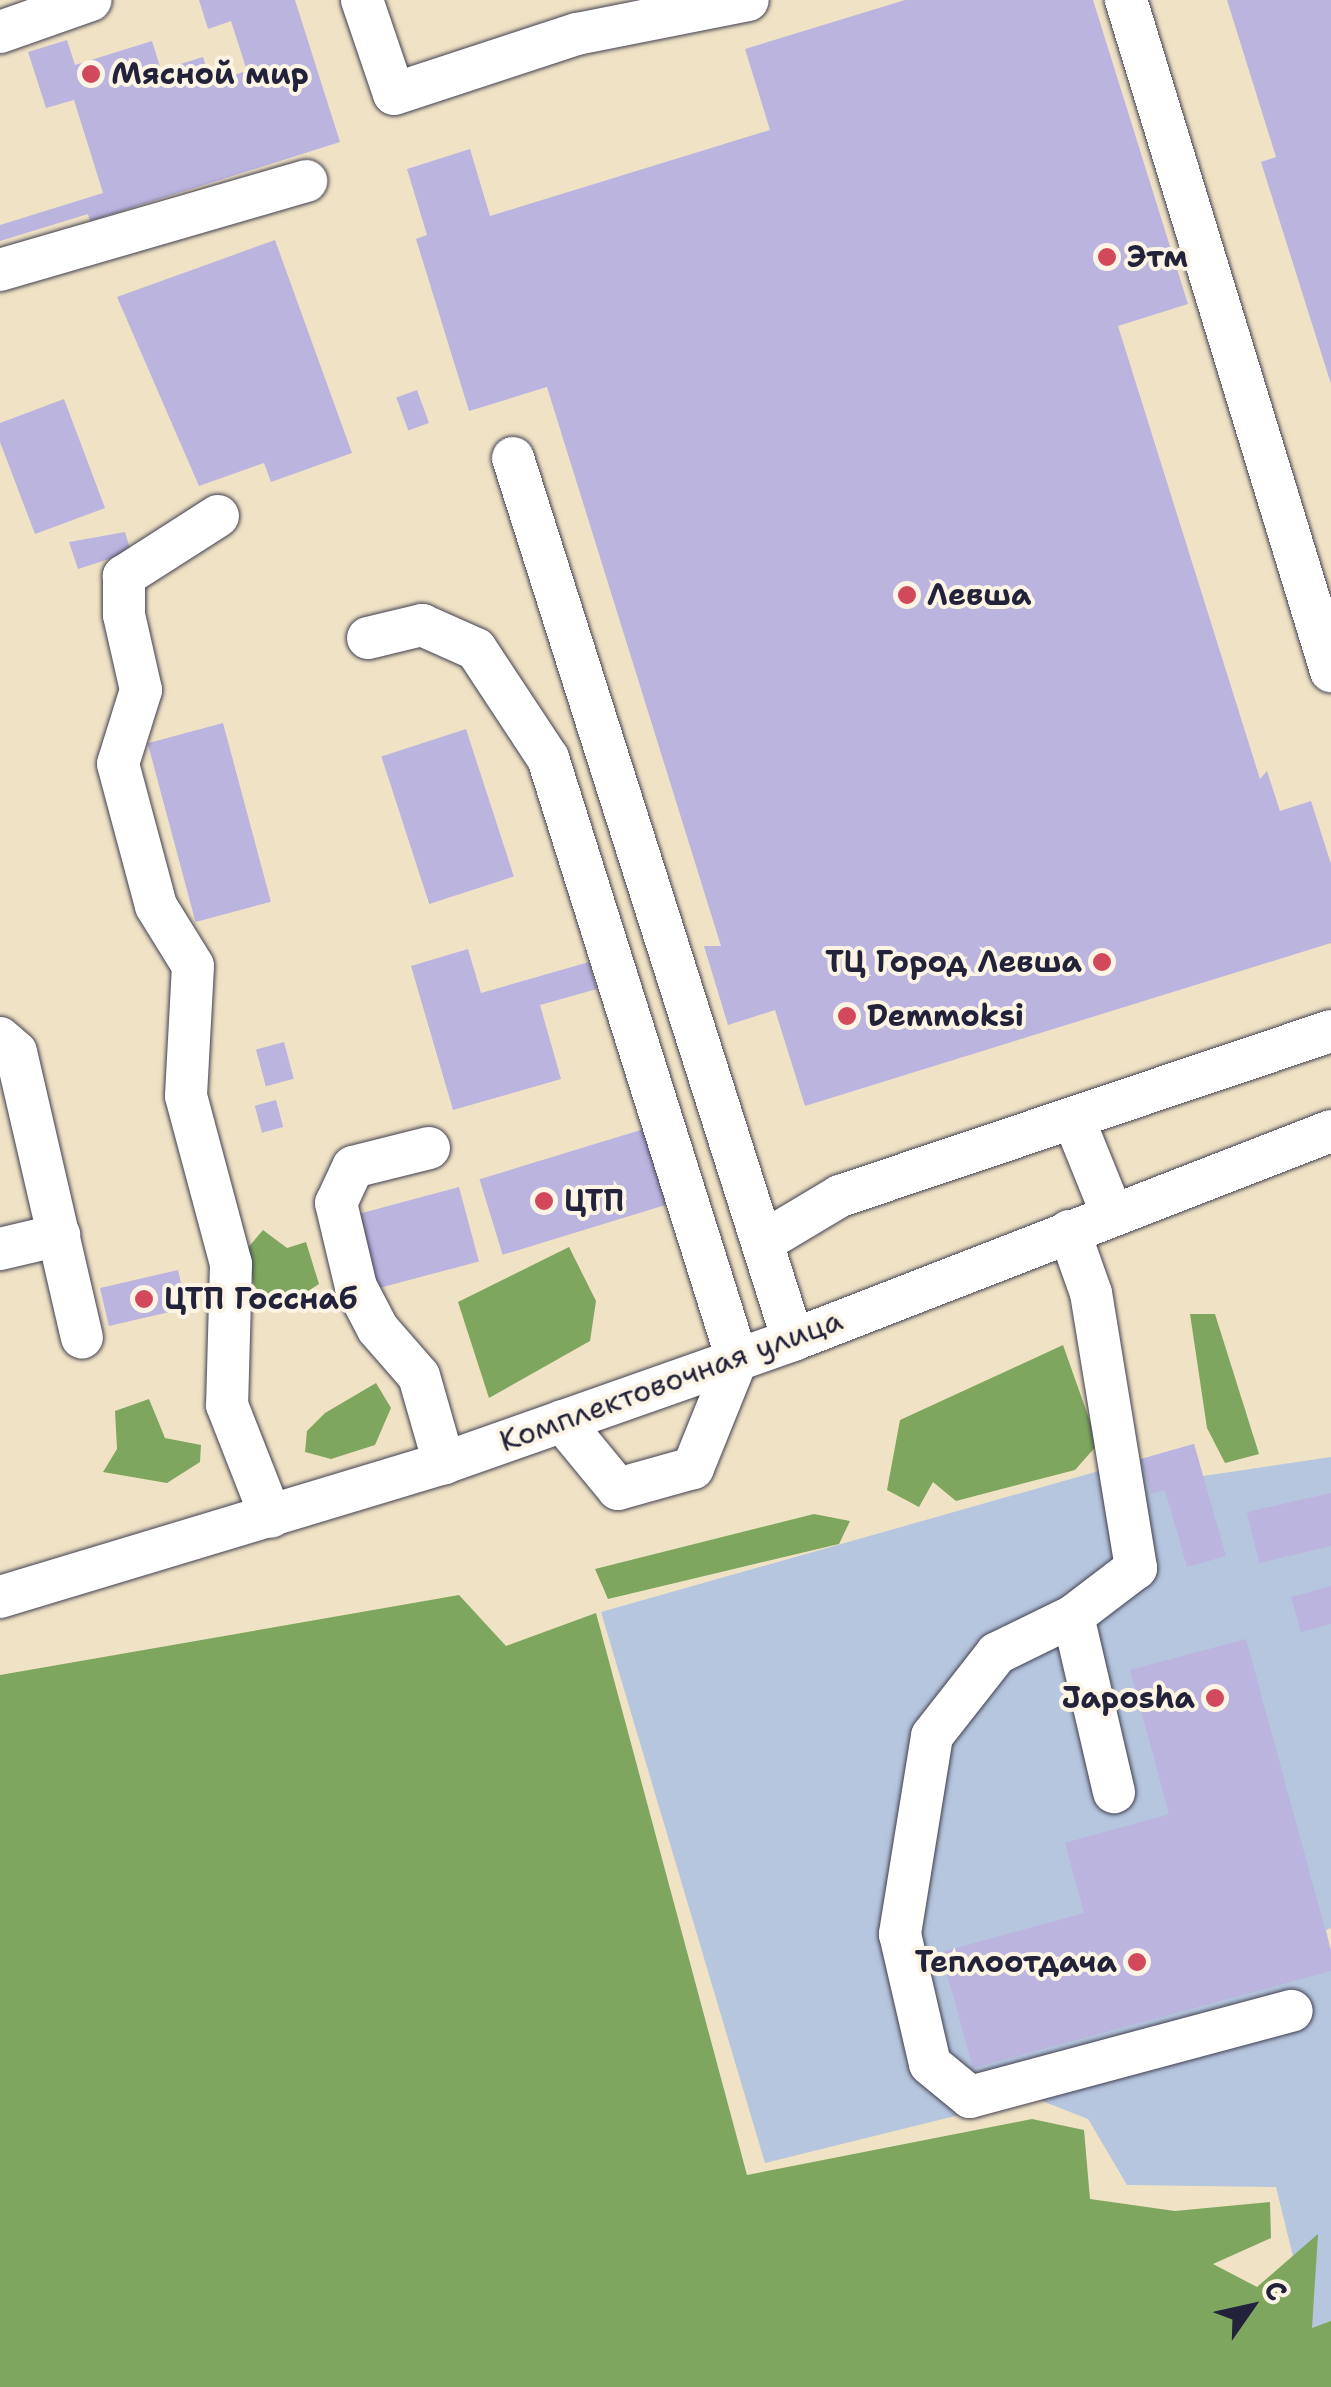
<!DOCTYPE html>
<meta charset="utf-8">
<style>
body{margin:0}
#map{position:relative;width:1331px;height:2387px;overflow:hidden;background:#f0e3c5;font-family:"Shantell Sans",sans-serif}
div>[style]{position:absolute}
.industrial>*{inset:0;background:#b6c6de}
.forest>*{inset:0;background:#7ea65e}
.building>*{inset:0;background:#bab4df;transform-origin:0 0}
.roads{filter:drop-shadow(0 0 2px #413f50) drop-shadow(0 0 2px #413f50)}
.minor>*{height:42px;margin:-21px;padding:0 21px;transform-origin:21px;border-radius:21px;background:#fff}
.dots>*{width:28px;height:28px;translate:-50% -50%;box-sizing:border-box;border:5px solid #fcf5e5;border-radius:50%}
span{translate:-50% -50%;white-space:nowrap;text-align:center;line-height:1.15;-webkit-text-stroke:8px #fcf5e5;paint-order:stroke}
.poi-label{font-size:30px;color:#22223b;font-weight:700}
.left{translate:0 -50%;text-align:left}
.right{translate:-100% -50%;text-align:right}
.street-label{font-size:30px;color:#22223b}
.north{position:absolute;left:1201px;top:2257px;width:100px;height:100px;-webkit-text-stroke:8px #fcf5e5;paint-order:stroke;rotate:56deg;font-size:28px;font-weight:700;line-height:40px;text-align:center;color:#22223b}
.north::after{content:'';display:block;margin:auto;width:35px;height:45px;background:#22223b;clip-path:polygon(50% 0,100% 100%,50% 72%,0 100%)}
</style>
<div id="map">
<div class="industrial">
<i style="clip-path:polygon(1194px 1444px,1203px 1476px,1331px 1457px,1331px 1928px,1326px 1930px,1331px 1951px,1331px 2387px,1325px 2387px,1276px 2187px,1127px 2185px,1088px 2119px,1032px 2097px,765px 2163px,601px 1612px)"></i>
</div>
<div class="forest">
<i style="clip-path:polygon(263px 1230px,287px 1248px,306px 1242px,319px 1284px,274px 1313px,254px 1285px,246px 1250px)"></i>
<i style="clip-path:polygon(569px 1247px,596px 1301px,590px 1341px,489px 1398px,458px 1302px)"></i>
<i style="clip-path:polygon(1190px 1314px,1215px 1314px,1259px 1454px,1225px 1463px,1207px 1428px)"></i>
<i style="clip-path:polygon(1063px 1345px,1098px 1444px,1075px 1470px,956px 1501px,933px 1482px,919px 1507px,887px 1490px,900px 1420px)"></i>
<i style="clip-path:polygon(376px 1383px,391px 1408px,375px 1445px,331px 1459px,305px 1452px,307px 1431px,325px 1413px)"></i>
<i style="clip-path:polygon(149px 1399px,165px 1438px,201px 1445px,200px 1462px,167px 1483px,103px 1472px,117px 1449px,115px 1411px)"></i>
<i style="clip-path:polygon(814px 1514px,850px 1521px,839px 1544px,608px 1599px,595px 1569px)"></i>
<i style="clip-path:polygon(459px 1595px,506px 1646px,596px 1613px,747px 2175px,1032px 2119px,1084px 2130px,1090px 2199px,1175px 2211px,1270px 2202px,1271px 2238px,1213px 2264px,1257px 2287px,1318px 2234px,1312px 2328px,1331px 2321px,1331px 2387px,0 2387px,0 1675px)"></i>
</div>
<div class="building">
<i style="clip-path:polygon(199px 0,295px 0,340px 142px,90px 221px,88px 214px,0 241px,0 225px,103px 193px,74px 100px,46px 108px,28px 52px,67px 40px,75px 65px,152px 41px,161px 70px,203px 57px,211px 82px,247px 71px,231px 21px,208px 29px)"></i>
<i style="clip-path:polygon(905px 0,1093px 0,1188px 304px,1118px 326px,1260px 779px,1267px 771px,1280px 811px,1311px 801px,1331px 864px,1331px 943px,805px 1106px,775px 1010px,728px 1025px,704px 946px,721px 946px,547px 387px,469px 411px,416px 239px,427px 235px,407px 169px,470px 149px,490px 216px,770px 130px,745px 49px)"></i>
<i style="clip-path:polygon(1227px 0,1331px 0,1331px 384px,1261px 162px,1276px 157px)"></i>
<i style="clip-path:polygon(275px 240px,352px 453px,271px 482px,264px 463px,199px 486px,117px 297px)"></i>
<i style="left:417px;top:390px;width:35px;height:22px;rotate:70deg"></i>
<i style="clip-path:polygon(64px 399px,105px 508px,35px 534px,0 442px,0 423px)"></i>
<i style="clip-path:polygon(125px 532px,131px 552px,78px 569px,69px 542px)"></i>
<i style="left:223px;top:723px;width:185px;height:78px;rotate:75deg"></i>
<i style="left:466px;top:729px;width:155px;height:89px;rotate:72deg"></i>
<i style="clip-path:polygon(468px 949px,481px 993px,589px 962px,597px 989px,540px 1005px,561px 1079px,453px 1110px,411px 966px)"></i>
<i style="left:284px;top:1042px;width:38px;height:29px;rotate:75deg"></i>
<i style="left:276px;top:1100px;width:28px;height:22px;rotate:75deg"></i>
<i style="left:644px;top:1129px;width:79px;height:172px;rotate:73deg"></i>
<i style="left:459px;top:1187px;width:77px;height:109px;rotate:75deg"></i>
<i style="left:178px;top:1270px;width:39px;height:80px;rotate:77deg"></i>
<i style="clip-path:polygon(1194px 1444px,1226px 1556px,1187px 1567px,1165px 1490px,1151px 1494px,1141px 1459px)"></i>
<i style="clip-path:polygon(1331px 1493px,1331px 1546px,1259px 1563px,1247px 1512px)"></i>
<i style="clip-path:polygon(1331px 1586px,1331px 1624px,1301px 1632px,1291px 1597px)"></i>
<i style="clip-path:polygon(1246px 1639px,1331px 1951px,1331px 1971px,973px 2068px,941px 1952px,1084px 1913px,1065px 1843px,1169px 1814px,1130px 1670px)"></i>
</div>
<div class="roads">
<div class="minor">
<i style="left:362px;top:0;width:99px;rotate:71.2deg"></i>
<i style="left:394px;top:94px;width:193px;rotate:-18.2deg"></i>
<i style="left:577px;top:34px;width:174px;rotate:-11.2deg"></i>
<i style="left:1126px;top:0;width:702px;rotate:73.01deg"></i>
<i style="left:0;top:32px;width:96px;rotate:-19.4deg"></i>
<i style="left:0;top:270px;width:319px;rotate:-16.2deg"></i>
<i style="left:513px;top:458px;width:925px;rotate:72.39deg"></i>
<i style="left:218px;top:516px;width:112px;rotate:147.4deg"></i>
<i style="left:124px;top:576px;width:39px;rotate:90deg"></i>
<i style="left:124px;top:615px;width:77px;rotate:77.2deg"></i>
<i style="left:141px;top:690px;width:77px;rotate:107.3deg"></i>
<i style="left:118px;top:764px;width:147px;rotate:75deg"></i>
<i style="left:156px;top:906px;width:70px;rotate:58.3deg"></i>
<i style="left:193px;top:966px;width:130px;rotate:93.1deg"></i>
<i style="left:186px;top:1096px;width:174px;rotate:75deg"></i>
<i style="left:231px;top:1264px;width:141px;rotate:91.6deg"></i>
<i style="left:227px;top:1405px;width:120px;rotate:68.6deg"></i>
<i style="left:368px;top:638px;width:56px;rotate:-13.5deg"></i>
<i style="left:422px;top:625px;width:59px;rotate:24deg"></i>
<i style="left:476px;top:649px;width:131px;rotate:56.6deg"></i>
<i style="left:548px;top:758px;width:630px;rotate:72.54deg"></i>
<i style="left:737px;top:1359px;width:118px;rotate:112deg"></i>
<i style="left:693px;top:1468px;width:78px;rotate:164.4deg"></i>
<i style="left:618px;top:1489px;width:88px;rotate:-129.5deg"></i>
<i style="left:0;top:1038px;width:21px;rotate:41deg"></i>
<i style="left:16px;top:1052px;width:293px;rotate:77deg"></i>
<i style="left:1074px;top:1120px;width:101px;rotate:68deg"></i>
<i style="left:429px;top:1148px;width:78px;rotate:166deg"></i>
<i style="left:353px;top:1167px;width:40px;rotate:115deg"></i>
<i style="left:336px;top:1203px;width:86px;rotate:76.6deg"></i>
<i style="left:356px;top:1287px;width:47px;rotate:62.4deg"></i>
<i style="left:378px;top:1329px;width:62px;rotate:48.9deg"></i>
<i style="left:419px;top:1376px;width:91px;rotate:74deg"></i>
<i style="left:1069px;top:1231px;width:66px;rotate:70.5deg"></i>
<i style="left:1091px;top:1293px;width:279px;rotate:80.7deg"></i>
<i style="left:1136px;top:1568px;width:79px;rotate:142.7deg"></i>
<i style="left:1073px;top:1616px;width:85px;rotate:154deg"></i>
<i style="left:997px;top:1653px;width:105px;rotate:128.1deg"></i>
<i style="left:932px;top:1736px;width:201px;rotate:99.2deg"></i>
<i style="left:900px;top:1934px;width:133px;rotate:77deg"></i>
<i style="left:930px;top:2064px;width:52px;rotate:39.5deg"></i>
<i style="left:970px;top:2097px;width:333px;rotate:-15deg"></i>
<i style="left:763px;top:1242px;width:90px;rotate:-30.9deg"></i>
<i style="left:840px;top:1196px;width:518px;rotate:-18.57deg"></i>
<i style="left:0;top:1249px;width:61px;rotate:-13.3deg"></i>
<i style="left:0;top:1597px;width:464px;rotate:-16.8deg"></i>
<i style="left:444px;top:1463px;width:370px;rotate:-19.4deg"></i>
<i style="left:793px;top:1340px;width:577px;rotate:-21.23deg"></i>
<i style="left:1073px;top:1616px;width:181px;rotate:76.9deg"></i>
</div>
</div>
<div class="dots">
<i style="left:91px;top:74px;background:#d1495b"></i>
<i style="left:1107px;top:257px;background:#d1495b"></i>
<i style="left:907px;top:595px;background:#d1495b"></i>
<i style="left:1102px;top:962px;background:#d1495b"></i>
<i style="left:847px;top:1016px;background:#d1495b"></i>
<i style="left:544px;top:1201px;background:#d1495b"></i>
<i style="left:144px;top:1299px;background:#d1495b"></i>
<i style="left:1215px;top:1698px;background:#d1495b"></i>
<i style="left:1137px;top:1962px;background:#d1495b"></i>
</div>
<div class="poi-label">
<span class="left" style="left:111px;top:74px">Мясной мир</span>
<span class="left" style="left:1127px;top:257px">Этм</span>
<span class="left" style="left:927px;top:595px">Левша</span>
<span class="right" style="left:1082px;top:962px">ТЦ Город Левша</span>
<span class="left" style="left:867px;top:1016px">Demmoksi</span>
<span class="left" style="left:564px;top:1201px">ЦТП</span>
<span class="left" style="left:164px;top:1299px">ЦТП Госснаб</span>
<span class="right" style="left:1195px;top:1698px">Japosha</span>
<span class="right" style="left:1117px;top:1962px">Теплоотдача</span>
</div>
<div class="street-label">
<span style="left:671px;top:1381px;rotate:-20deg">Комплектовочная улица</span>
</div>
<div class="north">С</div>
</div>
